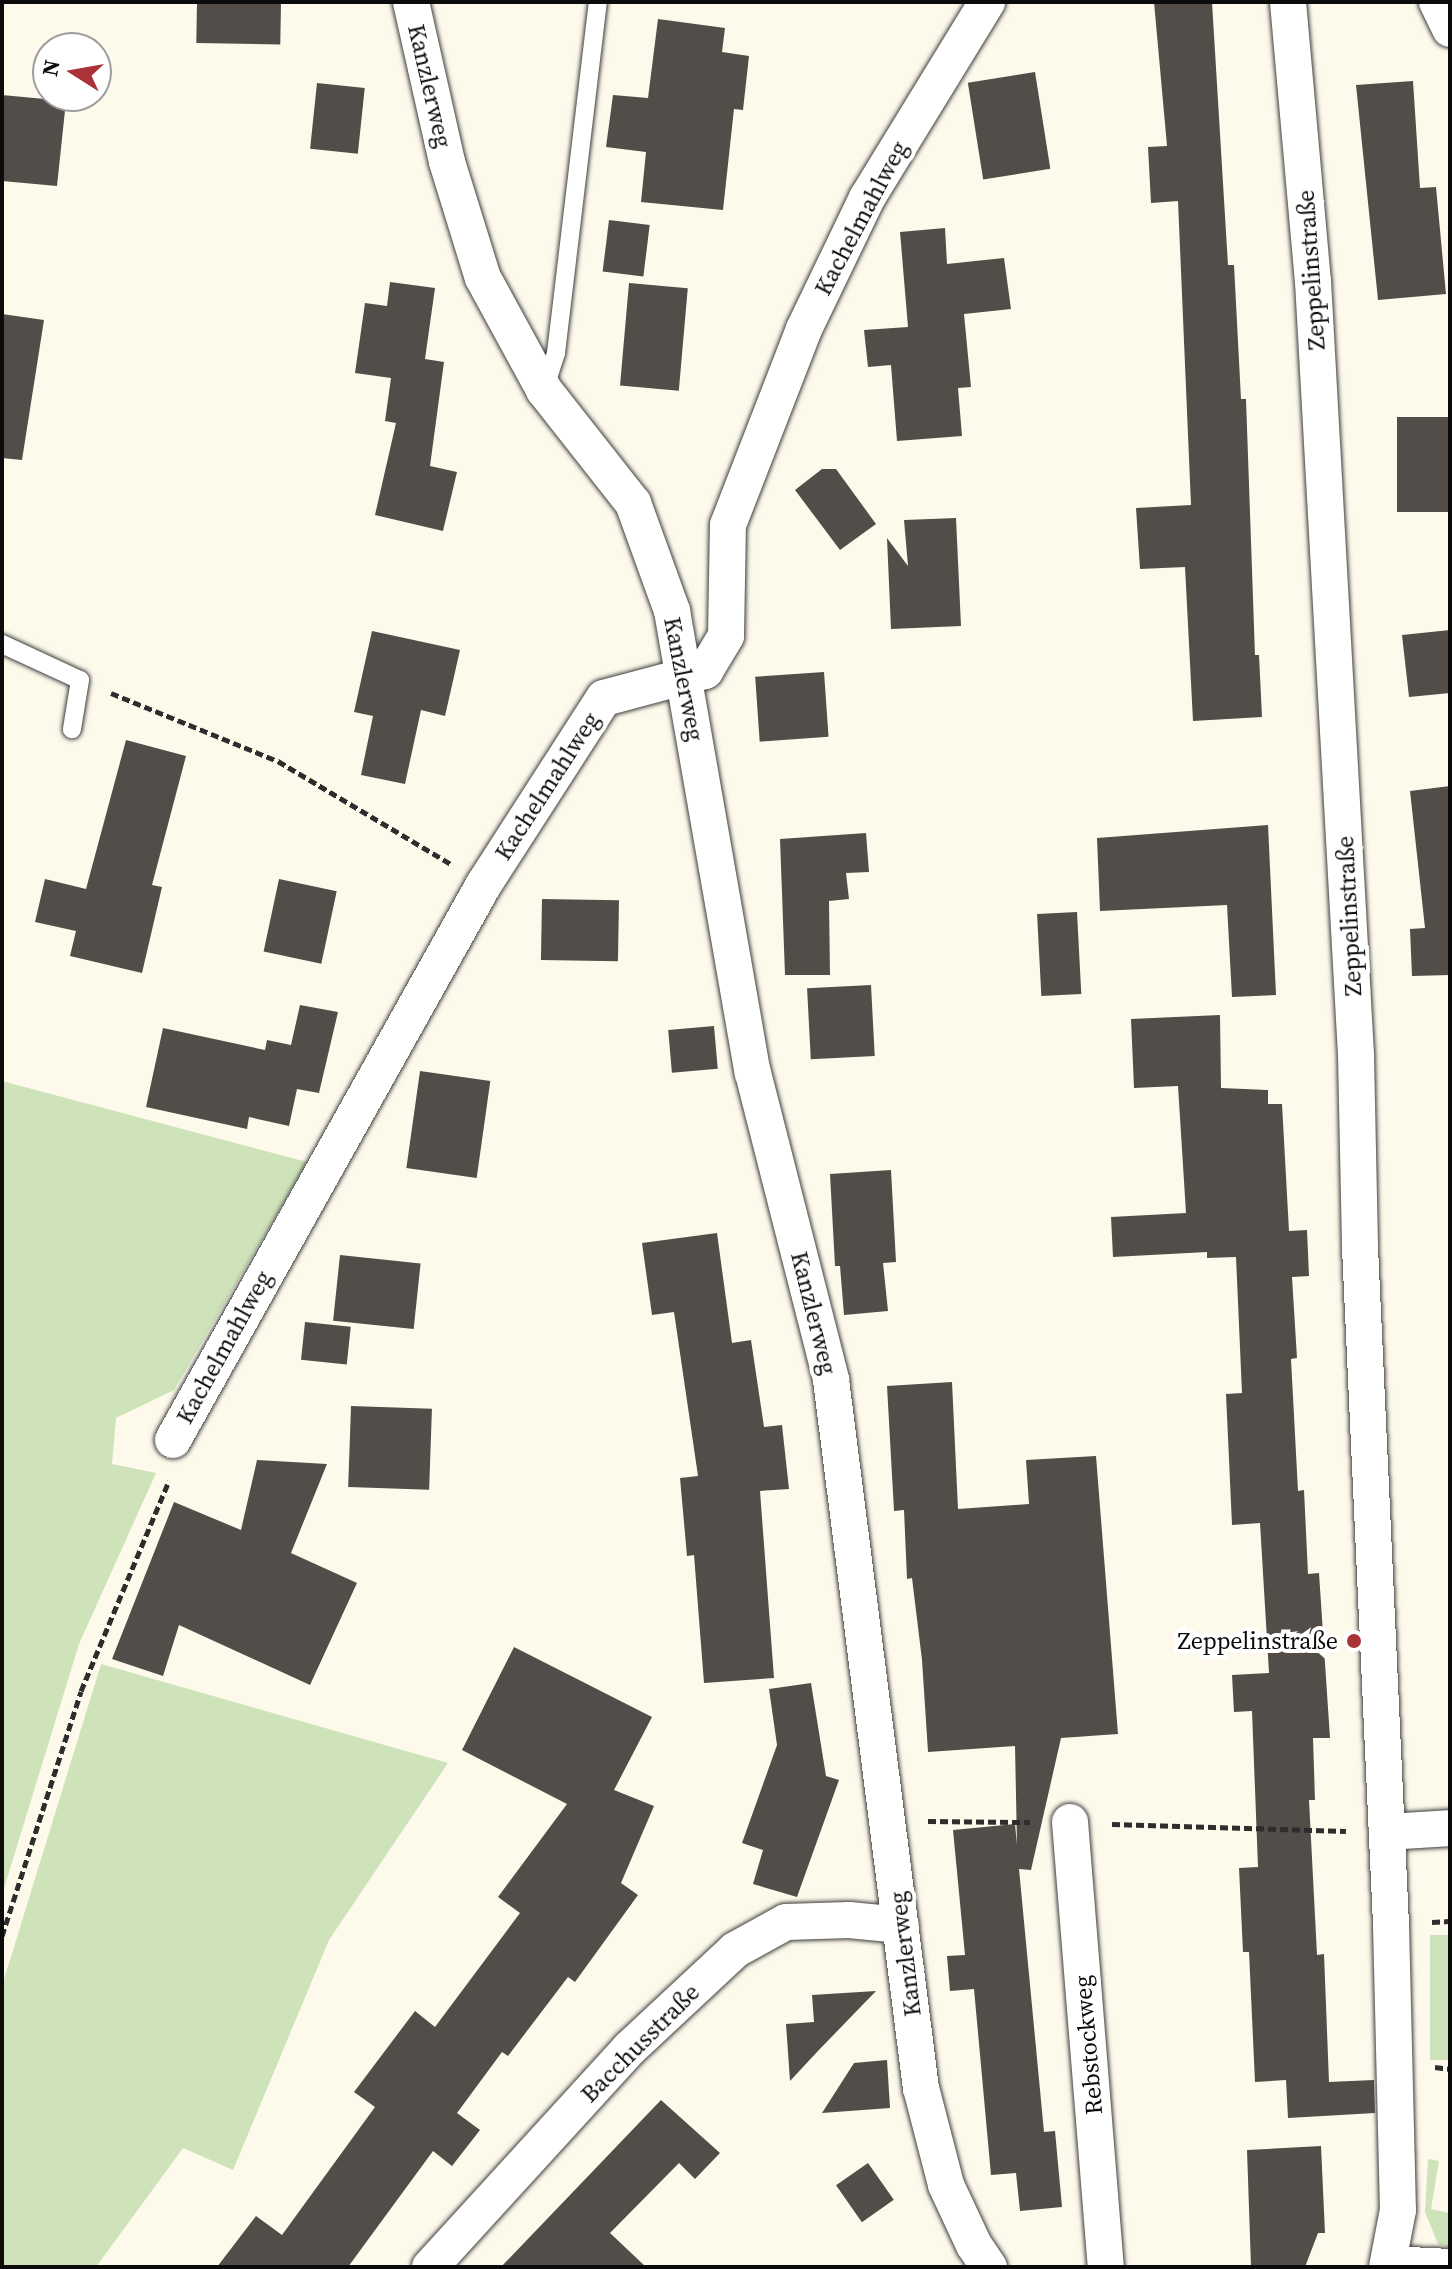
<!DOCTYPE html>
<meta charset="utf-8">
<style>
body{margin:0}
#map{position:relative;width:1452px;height:2269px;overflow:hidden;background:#fdfaeb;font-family:"Source Serif 4",serif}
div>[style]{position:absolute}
.green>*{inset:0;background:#cee3b9;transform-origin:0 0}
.building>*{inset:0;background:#524d49;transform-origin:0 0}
.path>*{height:5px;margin-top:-2.5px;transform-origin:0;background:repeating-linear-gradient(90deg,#2d2d2d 0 8px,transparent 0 12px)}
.roads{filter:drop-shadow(0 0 2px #3e3e3e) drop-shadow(0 0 2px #3e3e3e)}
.lane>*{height:18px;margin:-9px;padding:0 9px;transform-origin:9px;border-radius:9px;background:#fff}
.street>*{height:36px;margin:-18px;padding:0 18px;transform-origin:18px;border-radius:18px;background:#fff}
.dots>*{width:22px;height:22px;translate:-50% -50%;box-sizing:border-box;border:4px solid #fff;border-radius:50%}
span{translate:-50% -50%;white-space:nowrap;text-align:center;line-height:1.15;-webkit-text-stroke:8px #fff;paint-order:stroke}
.street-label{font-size:24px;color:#0b0b0b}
.poi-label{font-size:24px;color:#0b0b0b}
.right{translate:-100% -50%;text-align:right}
.frame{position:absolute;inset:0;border:4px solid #0b0b0b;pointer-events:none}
.north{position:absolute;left:32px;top:32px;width:80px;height:80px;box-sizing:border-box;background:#fff;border:2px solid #9d9d9d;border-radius:50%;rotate:281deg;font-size:22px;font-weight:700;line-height:32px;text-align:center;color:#0b0b0b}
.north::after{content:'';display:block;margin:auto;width:28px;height:36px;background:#ab3337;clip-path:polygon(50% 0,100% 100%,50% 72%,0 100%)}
</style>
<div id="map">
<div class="green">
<i style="clip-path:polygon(2px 1081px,307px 1162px,174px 1390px,116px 1418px,112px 1464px,156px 1473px,79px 1644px,2px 1895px)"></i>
<i style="clip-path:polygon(101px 1664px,448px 1763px,329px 1940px,233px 2170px,183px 2148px,96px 2267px,2px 2267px,2px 1986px)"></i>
<i style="left:1450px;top:1935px;width:125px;height:20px;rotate:90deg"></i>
<i style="clip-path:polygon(1428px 2159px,1439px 2161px,1431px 2209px,1450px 2213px,1450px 2248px,1438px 2244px,1425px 2212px)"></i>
</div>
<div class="building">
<i style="left:197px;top:2px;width:84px;height:41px;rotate:1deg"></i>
<i style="clip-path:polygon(1154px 2px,1212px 2px,1228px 265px,1234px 265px,1241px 399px,1246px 399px,1255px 655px,1259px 655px,1262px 717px,1193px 721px,1185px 567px,1140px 569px,1136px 508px,1191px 505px,1178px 201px,1151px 203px,1148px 147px,1167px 146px)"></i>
<i style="clip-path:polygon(658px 19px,725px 28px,722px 52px,749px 56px,743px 110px,734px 109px,723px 210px,641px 202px,646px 152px,606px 147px,613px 95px,648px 98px)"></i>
<i style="left:1035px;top:72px;width:98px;height:68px;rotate:81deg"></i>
<i style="clip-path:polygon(1413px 81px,1420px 188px,1436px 187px,1446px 294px,1378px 300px,1356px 85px)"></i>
<i style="left:317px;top:83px;width:48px;height:66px;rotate:6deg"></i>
<i style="clip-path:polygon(2px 95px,66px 101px,57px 186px,2px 181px)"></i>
<i style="left:609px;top:220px;width:41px;height:52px;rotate:7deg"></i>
<i style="clip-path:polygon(945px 228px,947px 264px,1004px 258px,1011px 309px,964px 314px,971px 387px,958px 388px,962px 436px,897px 441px,891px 365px,868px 367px,864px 330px,908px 327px,900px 232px)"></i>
<i style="clip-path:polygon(390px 282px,435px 288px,425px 359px,444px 362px,430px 466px,457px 472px,443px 531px,375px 515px,396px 423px,385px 421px,391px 378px,355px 373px,365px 303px,387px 306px)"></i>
<i style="left:629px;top:283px;width:59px;height:103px;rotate:5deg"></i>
<i style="clip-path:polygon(2px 314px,44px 320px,22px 460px,2px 458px)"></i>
<i style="left:1450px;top:417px;width:95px;height:53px;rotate:90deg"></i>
<i style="clip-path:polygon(822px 469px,836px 469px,876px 524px,840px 550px,795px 490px)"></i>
<i style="clip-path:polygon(956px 518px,961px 626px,891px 629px,887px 538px,908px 566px,904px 520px)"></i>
<i style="clip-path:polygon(1450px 630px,1450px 693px,1409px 697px,1402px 635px)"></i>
<i style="clip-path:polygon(372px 631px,460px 650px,445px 716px,421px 710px,405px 784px,361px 775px,373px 716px,354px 712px)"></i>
<i style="left:824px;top:672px;width:65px;height:69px;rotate:86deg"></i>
<i style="clip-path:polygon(126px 740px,186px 756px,152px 885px,162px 887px,142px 973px,70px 956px,76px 931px,35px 922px,45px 879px,86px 889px)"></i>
<i style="clip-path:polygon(1450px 786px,1450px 975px,1412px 976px,1410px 929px,1425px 928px,1410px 791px)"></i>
<i style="clip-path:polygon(1268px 825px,1276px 995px,1232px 997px,1227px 905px,1100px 911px,1097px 838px)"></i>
<i style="clip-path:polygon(866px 833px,869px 872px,846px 873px,849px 899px,829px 901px,830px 975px,785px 975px,780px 839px)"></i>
<i style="left:279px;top:879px;width:59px;height:74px;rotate:12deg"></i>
<i style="left:542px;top:899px;width:77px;height:61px;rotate:1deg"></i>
<i style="left:1077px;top:912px;width:82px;height:40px;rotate:87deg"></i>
<i style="left:871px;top:985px;width:71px;height:64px;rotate:87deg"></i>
<i style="clip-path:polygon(300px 1005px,338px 1012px,319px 1093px,297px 1089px,289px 1126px,249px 1117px,247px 1129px,146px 1107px,163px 1028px,265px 1050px,267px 1040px,291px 1045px)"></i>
<i style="clip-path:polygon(1220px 1015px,1221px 1088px,1268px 1090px,1268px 1104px,1282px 1104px,1289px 1231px,1307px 1230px,1309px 1276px,1292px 1277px,1297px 1358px,1291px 1359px,1298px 1491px,1304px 1490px,1308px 1574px,1319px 1573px,1330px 1738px,1313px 1738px,1315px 1800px,1309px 1800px,1317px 1955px,1324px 1954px,1329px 2082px,1374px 2080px,1375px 2113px,1288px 2118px,1286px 2080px,1255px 2082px,1249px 1952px,1243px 1952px,1239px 1868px,1258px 1867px,1252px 1711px,1234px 1712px,1232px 1675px,1269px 1673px,1260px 1523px,1232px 1525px,1226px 1394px,1242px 1393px,1236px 1257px,1207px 1258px,1207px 1252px,1113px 1257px,1111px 1217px,1186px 1213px,1178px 1086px,1134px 1088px,1131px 1019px)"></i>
<i style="left:714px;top:1026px;width:43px;height:46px;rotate:85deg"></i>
<i style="left:420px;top:1071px;width:71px;height:98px;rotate:8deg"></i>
<i style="clip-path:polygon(891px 1170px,896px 1262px,883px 1263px,888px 1311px,844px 1315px,840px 1266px,835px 1266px,830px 1174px)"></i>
<i style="clip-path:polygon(717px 1233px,732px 1343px,751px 1340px,764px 1427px,782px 1425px,789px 1489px,760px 1491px,774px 1678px,704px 1683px,694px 1555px,687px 1556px,680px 1478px,698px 1476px,674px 1312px,652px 1315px,642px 1243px)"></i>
<i style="left:340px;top:1255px;width:81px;height:66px;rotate:6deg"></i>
<i style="left:305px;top:1322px;width:46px;height:38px;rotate:6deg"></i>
<i style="clip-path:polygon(952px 1382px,958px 1509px,1029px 1504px,1026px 1460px,1096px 1456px,1118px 1734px,1061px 1738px,1031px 1870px,1019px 1869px,1044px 2132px,1055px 2131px,1062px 2207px,1020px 2211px,1016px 2173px,991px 2175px,974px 1989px,950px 1991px,947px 1956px,965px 1955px,953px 1830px,1015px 1824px,1017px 1845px,1015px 1746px,928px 1752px,922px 1660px,912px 1578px,907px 1579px,904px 1510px,894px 1511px,887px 1386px)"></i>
<i style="left:351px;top:1406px;width:81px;height:81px;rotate:2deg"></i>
<i style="clip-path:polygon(257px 1460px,327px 1464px,291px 1553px,357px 1583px,310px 1685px,179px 1625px,163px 1676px,112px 1659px,174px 1502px,241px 1530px)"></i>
<i style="clip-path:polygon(514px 1647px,652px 1717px,614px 1790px,654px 1806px,621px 1883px,638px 1895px,575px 1982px,568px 1977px,508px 2056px,502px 2052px,457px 2113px,480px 2130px,452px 2166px,433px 2151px,348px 2267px,217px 2267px,256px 2216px,282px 2235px,375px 2107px,354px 2092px,415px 2011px,435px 2027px,520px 1913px,498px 1897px,567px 1804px,462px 1750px)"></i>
<i style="clip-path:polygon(811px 1683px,826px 1776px,839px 1780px,797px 1897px,753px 1884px,763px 1850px,742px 1843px,777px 1745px,769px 1689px)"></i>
<i style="clip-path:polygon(876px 1991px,817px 2052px,790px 2081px,786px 2024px,814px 2022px,812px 1995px)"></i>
<i style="clip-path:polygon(887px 2060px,890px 2108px,822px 2113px,854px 2063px)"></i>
<i style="clip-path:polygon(661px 2100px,720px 2153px,695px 2179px,679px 2163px,610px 2233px,646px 2267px,501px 2267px)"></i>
<i style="clip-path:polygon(1321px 2146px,1325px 2233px,1318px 2233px,1305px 2267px,1251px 2267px,1247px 2150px)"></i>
<i style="left:868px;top:2163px;width:45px;height:39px;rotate:55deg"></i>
</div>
<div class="path">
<i style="left:111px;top:693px;width:180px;rotate:22.2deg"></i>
<i style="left:278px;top:761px;width:201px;rotate:30.8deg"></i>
<i style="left:928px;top:1821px;width:102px;rotate:0.6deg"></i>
<i style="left:1112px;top:1824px;width:234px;rotate:1.7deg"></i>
<i style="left:1432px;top:1922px;width:18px;rotate:-3deg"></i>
<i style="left:2px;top:1936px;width:257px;rotate:-72.1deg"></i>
<i style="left:81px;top:1691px;width:228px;rotate:-67.3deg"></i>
<i style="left:1435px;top:2067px;width:15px;rotate:8deg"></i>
</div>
<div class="roads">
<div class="lane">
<i style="left:545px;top:387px;width:36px;rotate:-72deg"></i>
<i style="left:556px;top:353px;width:354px;rotate:-83.2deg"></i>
<i style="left:2px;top:644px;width:86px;rotate:24.8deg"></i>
<i style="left:80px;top:680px;width:50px;rotate:99.3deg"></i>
</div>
<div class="street">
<i style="left:411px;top:2px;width:164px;rotate:77.3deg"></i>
<i style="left:447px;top:162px;width:121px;rotate:72.8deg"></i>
<i style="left:483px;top:278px;width:128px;rotate:61.4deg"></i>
<i style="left:544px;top:390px;width:144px;rotate:51.8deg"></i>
<i style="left:633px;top:503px;width:115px;rotate:70.1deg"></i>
<i style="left:672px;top:611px;width:469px;rotate:80.1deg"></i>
<i style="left:753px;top:1073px;width:317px;rotate:75.7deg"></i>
<i style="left:831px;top:1380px;width:714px;rotate:82.76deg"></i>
<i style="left:921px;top:2088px;width:100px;rotate:75.5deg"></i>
<i style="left:946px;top:2185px;width:66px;rotate:65deg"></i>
<i style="left:974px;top:2245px;width:27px;rotate:56deg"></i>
<i style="left:1288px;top:2px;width:280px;rotate:84.9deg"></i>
<i style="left:1313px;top:281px;width:775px;rotate:86.82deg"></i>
<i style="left:1356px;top:1055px;width:192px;rotate:88.8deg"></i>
<i style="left:1360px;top:1247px;width:679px;rotate:87.38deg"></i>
<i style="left:1391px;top:1925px;width:285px;rotate:88.6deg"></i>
<i style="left:1398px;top:2210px;width:58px;rotate:100.9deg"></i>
<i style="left:1437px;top:2px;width:30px;rotate:64deg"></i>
<i style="left:173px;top:1440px;width:637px;rotate:-60.78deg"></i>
<i style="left:484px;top:884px;width:221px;rotate:-57.2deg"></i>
<i style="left:604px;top:698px;width:105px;rotate:-15deg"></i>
<i style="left:705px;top:671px;width:41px;rotate:-59deg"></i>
<i style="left:726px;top:636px;width:111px;rotate:-89deg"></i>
<i style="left:728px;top:525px;width:210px;rotate:-68.8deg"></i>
<i style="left:804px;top:329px;width:145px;rotate:-64.3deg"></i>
<i style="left:867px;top:198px;width:230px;rotate:-58.5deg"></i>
<i style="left:1070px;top:1822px;width:446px;rotate:85.4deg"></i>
<i style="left:1387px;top:1832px;width:63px;rotate:-3.6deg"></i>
<i style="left:1389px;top:2264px;width:61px;rotate:2.8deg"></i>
<i style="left:430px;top:2267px;width:295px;rotate:-47.6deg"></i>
<i style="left:629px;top:2049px;width:145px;rotate:-43deg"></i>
<i style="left:735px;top:1950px;width:58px;rotate:-28.8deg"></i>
<i style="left:786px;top:1922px;width:63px;rotate:-1.8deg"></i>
<i style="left:849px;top:1920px;width:52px;rotate:5.5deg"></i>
</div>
</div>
<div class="dots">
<i style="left:1354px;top:1641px;background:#ab3337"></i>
</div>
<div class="street-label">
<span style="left:430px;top:86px;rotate:77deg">Kanzlerweg</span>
<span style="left:861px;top:218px;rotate:-62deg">Kachelmahlweg</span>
<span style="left:1311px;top:270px;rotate:-94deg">Zeppelinstraße</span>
<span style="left:684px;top:679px;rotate:79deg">Kanzlerweg</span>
<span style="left:547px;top:786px;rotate:-57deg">Kachelmahlweg</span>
<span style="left:1349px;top:916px;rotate:-93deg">Zeppelinstraße</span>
<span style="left:814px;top:1313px;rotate:76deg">Kanzlerweg</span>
<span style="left:224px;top:1347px;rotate:-61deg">Kachelmahlweg</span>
<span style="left:905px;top:1954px;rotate:-97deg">Kanzlerweg</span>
<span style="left:640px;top:2043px;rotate:-45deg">Bacchusstraße</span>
<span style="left:1088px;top:2045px;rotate:-95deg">Rebstockweg</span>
</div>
<div class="poi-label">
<span class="right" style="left:1338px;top:1641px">Zeppelinstraße</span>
</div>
<div class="frame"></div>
<div class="north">N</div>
</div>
